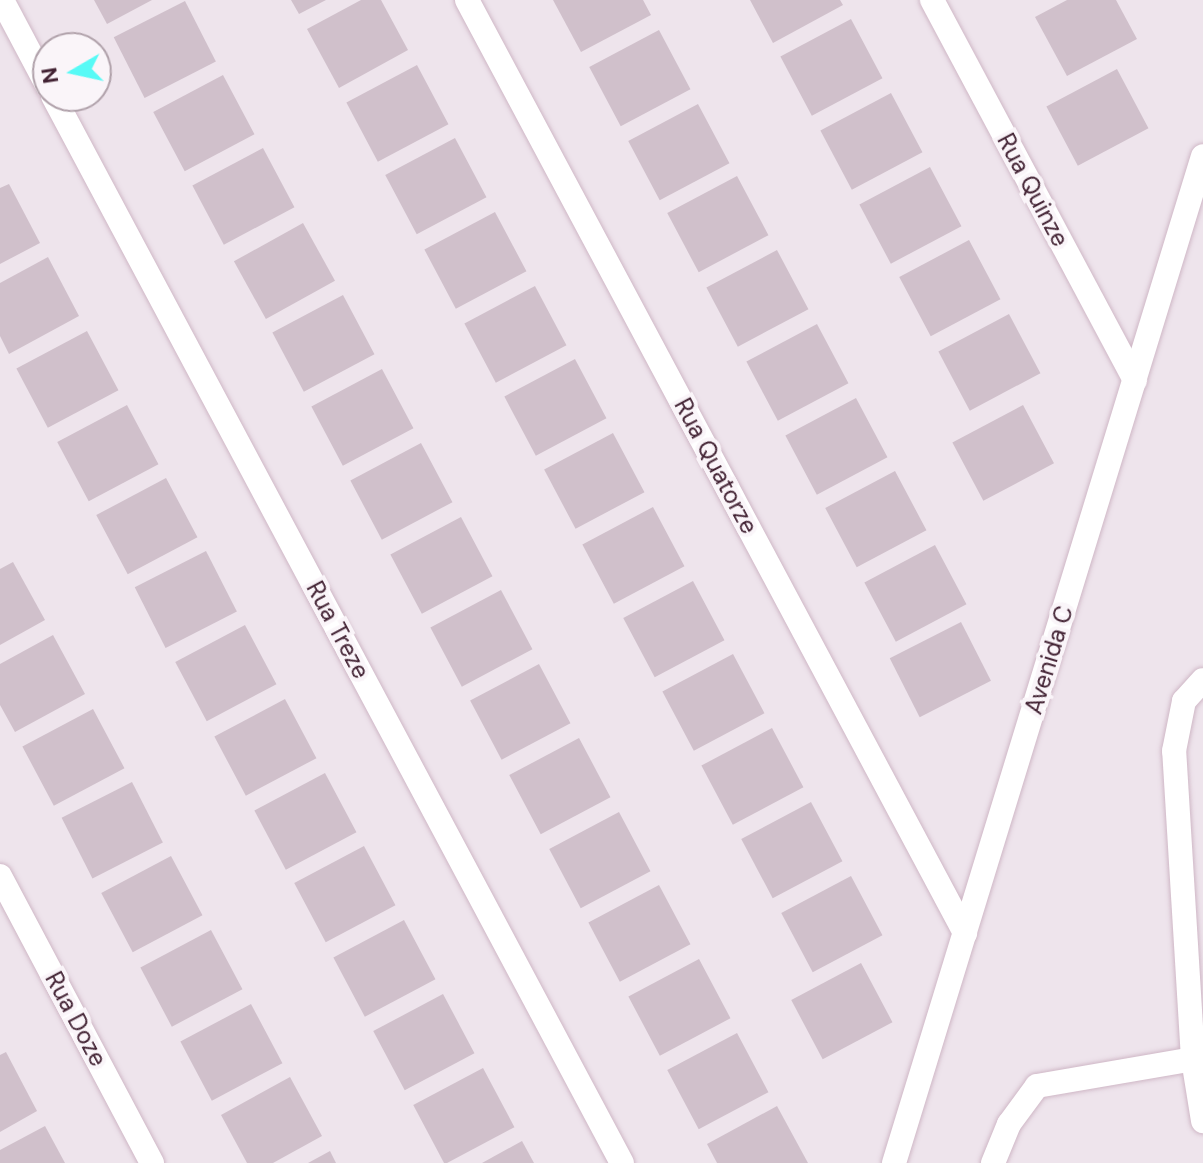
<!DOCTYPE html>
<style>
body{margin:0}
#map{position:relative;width:1203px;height:1163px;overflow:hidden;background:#eee4ec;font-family:"DM Sans",sans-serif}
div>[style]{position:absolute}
.building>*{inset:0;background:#d0c0cb;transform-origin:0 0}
.roads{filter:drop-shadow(0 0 2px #cfb7c6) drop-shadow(0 0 2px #cfb7c6)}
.street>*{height:24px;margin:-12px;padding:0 12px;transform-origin:12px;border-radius:12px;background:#fff}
.secondary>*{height:24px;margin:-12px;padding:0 12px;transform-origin:12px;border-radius:12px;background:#fff}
span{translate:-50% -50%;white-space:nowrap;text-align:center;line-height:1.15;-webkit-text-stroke:8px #faf5f9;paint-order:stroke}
.street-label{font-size:24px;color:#422233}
.north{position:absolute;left:32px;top:32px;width:80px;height:80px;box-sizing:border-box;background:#faf5f9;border:2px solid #b0a1aa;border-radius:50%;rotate:261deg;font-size:22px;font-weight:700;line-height:32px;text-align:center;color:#422233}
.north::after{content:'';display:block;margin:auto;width:28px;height:36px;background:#57faf6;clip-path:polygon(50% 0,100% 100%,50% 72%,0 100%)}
</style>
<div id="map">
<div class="building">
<i style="clip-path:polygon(94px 0,152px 0,107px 24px)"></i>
<i style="clip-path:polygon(291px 0,326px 0,299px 14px)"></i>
<i style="clip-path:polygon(361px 0,381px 0,408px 50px,339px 88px,307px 29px)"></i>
<i style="clip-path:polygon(553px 0,643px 0,651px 15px,581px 52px)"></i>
<i style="clip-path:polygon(750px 0,840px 0,843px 5px,773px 43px)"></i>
<i style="clip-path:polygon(1067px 0,1116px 0,1137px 39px,1067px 76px,1035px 17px)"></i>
<i style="left:185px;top:1px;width:68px;height:80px;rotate:63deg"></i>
<i style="left:851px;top:19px;width:67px;height:80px;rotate:62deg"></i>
<i style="left:659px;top:30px;width:67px;height:79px;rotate:62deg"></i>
<i style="left:417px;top:65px;width:67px;height:80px;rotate:62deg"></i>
<i style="left:1117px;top:69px;width:67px;height:80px;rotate:62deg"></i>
<i style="left:223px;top:75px;width:67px;height:79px;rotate:62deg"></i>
<i style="left:891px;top:93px;width:67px;height:80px;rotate:62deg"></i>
<i style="left:698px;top:104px;width:67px;height:79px;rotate:62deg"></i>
<i style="left:455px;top:138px;width:67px;height:79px;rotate:62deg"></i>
<i style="left:263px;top:148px;width:67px;height:80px;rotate:62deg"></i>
<i style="left:930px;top:167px;width:67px;height:80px;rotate:62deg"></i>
<i style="left:737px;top:176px;width:67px;height:79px;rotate:62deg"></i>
<i style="clip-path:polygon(9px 184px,40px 243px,0 264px,0 188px)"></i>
<i style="left:495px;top:212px;width:67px;height:80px;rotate:62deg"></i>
<i style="left:303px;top:223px;width:66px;height:79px;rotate:61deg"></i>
<i style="left:969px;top:240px;width:67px;height:79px;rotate:62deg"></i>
<i style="left:777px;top:250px;width:67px;height:80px;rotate:62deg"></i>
<i style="clip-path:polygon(48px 257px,79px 316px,9px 354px,0 336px,0 283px)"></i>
<i style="left:535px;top:286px;width:67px;height:80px;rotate:62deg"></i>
<i style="left:343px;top:295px;width:67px;height:80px;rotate:62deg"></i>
<i style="left:1009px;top:314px;width:67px;height:80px;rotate:62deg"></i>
<i style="left:817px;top:324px;width:67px;height:80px;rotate:62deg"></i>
<i style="left:87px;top:331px;width:67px;height:80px;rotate:62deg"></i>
<i style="left:575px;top:359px;width:67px;height:80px;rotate:62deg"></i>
<i style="left:382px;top:369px;width:67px;height:80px;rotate:62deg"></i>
<i style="left:856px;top:398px;width:67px;height:80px;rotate:62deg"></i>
<i style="left:127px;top:405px;width:67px;height:79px;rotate:62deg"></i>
<i style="left:1023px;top:405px;width:66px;height:80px;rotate:62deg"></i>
<i style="left:613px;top:433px;width:67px;height:78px;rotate:62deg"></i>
<i style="left:421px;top:443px;width:67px;height:80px;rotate:62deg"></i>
<i style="left:895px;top:471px;width:67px;height:79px;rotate:62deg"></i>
<i style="left:166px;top:478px;width:67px;height:79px;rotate:62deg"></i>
<i style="left:653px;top:507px;width:67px;height:80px;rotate:62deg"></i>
<i style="left:461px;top:517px;width:67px;height:80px;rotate:62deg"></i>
<i style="left:935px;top:545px;width:67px;height:80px;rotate:62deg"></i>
<i style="left:206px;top:551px;width:68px;height:80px;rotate:63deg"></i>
<i style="clip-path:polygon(13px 562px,45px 620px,0 645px,0 569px)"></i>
<i style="left:693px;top:581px;width:67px;height:79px;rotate:62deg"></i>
<i style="left:501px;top:590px;width:67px;height:80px;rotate:62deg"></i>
<i style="left:961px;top:622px;width:66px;height:80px;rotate:63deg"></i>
<i style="left:245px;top:625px;width:67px;height:79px;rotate:62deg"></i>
<i style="clip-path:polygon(53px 635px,85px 694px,15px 732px,0 705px,0 664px)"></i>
<i style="left:733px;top:654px;width:67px;height:80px;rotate:62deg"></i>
<i style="left:539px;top:664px;width:67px;height:78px;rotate:62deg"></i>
<i style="left:285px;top:699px;width:67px;height:80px;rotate:62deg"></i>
<i style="left:93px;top:709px;width:67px;height:80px;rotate:62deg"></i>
<i style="left:772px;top:728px;width:67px;height:80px;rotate:62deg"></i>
<i style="left:579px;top:738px;width:67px;height:79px;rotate:62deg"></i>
<i style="left:325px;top:773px;width:67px;height:80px;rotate:62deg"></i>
<i style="left:132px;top:782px;width:68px;height:79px;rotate:63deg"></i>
<i style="left:811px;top:802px;width:67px;height:79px;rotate:62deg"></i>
<i style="left:619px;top:812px;width:67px;height:79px;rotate:62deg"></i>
<i style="left:364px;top:846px;width:67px;height:79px;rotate:62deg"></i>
<i style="left:171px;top:856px;width:67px;height:79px;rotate:62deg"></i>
<i style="left:851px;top:876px;width:67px;height:79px;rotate:62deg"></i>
<i style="left:659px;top:885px;width:67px;height:80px;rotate:62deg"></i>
<i style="left:404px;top:920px;width:67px;height:80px;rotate:62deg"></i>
<i style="left:211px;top:930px;width:67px;height:80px;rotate:62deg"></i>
<i style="left:699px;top:959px;width:67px;height:80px;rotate:62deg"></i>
<i style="left:861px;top:963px;width:67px;height:79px;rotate:62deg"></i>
<i style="left:443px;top:994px;width:67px;height:79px;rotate:62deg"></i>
<i style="left:251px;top:1004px;width:67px;height:80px;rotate:62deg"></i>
<i style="left:737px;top:1033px;width:67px;height:79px;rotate:62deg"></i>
<i style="clip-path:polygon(6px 1052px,37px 1111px,0 1132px,0 1055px)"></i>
<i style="left:483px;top:1068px;width:67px;height:79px;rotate:62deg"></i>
<i style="clip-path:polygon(290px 1077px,322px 1136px,273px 1163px,247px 1163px,221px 1115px)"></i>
<i style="clip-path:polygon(777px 1106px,808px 1163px,717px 1163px,707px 1144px)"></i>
<i style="clip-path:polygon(45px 1126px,65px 1163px,0 1163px,0 1150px)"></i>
<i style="clip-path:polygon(522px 1141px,534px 1163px,482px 1163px)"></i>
<i style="clip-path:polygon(330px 1151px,336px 1163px,308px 1163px)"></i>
</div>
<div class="roads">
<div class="street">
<i style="left:2px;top:0;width:98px;rotate:62.1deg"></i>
<i style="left:467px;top:0;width:1058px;rotate:61.91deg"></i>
<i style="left:932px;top:0;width:431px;rotate:61.9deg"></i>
<i style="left:53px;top:96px;width:1209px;rotate:61.93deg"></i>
<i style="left:0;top:876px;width:325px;rotate:62.1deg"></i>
<i style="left:1203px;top:1057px;width:10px;rotate:169deg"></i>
<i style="left:1193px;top:1059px;width:63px;rotate:80.8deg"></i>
<i style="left:993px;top:1163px;width:42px;rotate:-67.7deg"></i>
<i style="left:1009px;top:1124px;width:47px;rotate:-53.6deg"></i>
<i style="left:1037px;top:1086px;width:158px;rotate:-9.8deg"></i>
<i style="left:1193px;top:1059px;width:309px;rotate:-93.5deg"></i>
<i style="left:1174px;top:751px;width:51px;rotate:-78.7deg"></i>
<i style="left:1184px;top:701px;width:28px;rotate:-48deg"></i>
</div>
<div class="secondary">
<i style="left:894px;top:1163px;width:1053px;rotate:-72.94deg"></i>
</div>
</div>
<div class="street-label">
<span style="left:1033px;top:190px;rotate:62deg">Rua Quinze</span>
<span style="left:716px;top:466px;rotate:62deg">Rua Quatorze</span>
<span style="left:338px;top:630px;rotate:62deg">Rua Treze</span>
<span style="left:1049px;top:660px;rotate:-73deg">Avenida C</span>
<span style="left:76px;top:1019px;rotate:62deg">Rua Doze</span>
</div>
<div class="north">N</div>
</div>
